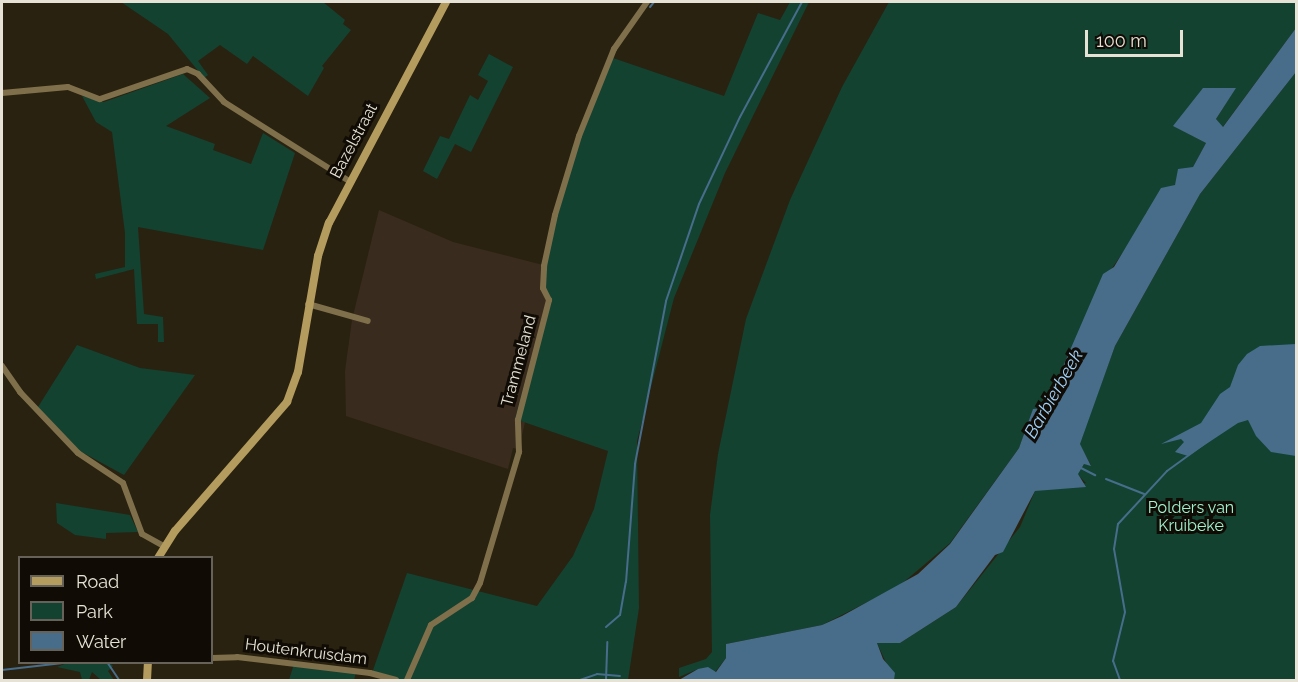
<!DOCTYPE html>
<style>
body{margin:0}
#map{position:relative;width:1298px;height:682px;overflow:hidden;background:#2a2210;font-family:Raleway,sans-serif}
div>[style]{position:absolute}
.commercial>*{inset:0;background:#392c1e}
.green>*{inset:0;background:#134231}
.water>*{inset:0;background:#476d8b}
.stream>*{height:2px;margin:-1px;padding:0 1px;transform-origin:1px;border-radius:1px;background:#476d8b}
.minor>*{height:6px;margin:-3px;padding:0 3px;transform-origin:3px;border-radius:3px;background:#7f704b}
.secondary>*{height:8px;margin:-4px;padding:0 4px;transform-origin:4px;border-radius:4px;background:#b49c5e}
span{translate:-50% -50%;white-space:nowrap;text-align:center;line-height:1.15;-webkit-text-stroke:6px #100c05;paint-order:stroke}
.street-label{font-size:16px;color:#e7e2d6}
.park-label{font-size:16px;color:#a1f3cf}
.water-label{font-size:18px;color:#a0d1f9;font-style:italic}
.frame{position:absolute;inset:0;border:3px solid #e7e2d6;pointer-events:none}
.legend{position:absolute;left:18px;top:556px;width:195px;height:108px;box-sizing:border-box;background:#100c05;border:2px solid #666259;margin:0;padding:8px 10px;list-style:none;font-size:18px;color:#e7e2d6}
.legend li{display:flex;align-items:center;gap:12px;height:30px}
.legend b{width:30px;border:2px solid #666259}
.scale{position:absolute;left:1085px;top:30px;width:98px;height:27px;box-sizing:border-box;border:3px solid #e7e2d6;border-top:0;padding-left:8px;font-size:18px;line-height:21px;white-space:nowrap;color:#e7e2d6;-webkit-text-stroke:4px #100c05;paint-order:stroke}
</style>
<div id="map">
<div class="commercial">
<i style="clip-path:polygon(379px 210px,453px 242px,543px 265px,547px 301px,515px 419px,525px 422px,519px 449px,513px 448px,508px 469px,346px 416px,345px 371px,352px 320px)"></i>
</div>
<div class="green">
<i style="clip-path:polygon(121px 2px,323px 2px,345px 20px,343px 24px,351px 30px,322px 66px,324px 68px,308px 96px,253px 56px,247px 64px,220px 45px,198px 61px,208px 75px,204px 78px,168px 34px)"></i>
<i style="clip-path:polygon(790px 2px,809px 2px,725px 173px,674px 298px,637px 441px,639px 608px,628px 680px,396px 680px,372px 673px,407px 573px,537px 606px,573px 556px,594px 509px,608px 451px,515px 419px,547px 301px,541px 289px,572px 148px,613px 58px,724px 96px,758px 13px,780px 20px)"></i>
<i style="clip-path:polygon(889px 2px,1296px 2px,1296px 28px,1222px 128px,1216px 119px,1235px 89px,1174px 126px,1206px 143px,1193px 167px,1145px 214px,1145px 220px,1108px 274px,1045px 409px,1033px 410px,1019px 448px,950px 543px,899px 586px,822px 625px,726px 644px,726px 658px,715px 672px,698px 669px,679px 677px,679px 668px,706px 659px,712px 652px,710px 515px,718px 454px,746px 319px,790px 200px,842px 87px)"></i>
<i style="clip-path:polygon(489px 54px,513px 67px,471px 152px,455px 144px,437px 179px,423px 171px,440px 136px,449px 139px,470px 95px,478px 100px,488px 81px,478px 75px)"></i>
<i style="clip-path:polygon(1296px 72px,1296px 680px,894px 680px,877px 643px,900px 643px,956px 607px,1020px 527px,1035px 491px,1086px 483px,1077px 474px,1084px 464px,1091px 465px,1079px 444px,1115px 346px,1200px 194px)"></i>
<i style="clip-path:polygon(183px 74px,210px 98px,166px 126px,215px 144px,213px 150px,251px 164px,263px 133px,295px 153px,263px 250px,138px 227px,144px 314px,163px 317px,164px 342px,158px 342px,158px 324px,137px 324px,134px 269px,96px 279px,95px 274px,125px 267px,125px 233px,112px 132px,96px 122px,82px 96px,104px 102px)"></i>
<i style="clip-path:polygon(77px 345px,140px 368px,195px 375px,124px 475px,80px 451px,38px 407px)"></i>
<i style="clip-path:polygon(56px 503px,130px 515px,138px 532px,106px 533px,106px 539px,75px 535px,57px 523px)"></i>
<i style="clip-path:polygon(67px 663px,110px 663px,113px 666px,108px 671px,114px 680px,101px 680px,92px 672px,89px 680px,82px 680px,80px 672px,57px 667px)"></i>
<i style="clip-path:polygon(294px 664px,356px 672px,354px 680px,289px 680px)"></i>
</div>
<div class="water">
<i style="clip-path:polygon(1296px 28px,1296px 72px,1200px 194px,1115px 346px,1080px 444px,1091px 466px,1084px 464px,1078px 474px,1086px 487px,1035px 491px,1003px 552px,995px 555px,956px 607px,900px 643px,877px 643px,883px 659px,895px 673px,894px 680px,679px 680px,698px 669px,708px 667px,716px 672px,726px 658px,726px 644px,822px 625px,842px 616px,918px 574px,950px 544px,1019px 448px,1033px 409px,1045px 408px,1103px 274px,1114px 267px,1161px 188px,1175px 185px,1178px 169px,1193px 167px,1206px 143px,1173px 126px,1203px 88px,1236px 88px,1216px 119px,1223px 127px)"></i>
<i style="clip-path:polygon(1296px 344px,1296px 456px,1271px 452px,1256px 436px,1248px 420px,1238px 423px,1188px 456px,1175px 452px,1184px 442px,1181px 439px,1161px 444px,1201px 423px,1220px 394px,1230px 387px,1238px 365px,1247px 354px,1260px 346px)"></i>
</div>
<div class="stream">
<i style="left:650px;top:7px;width:6px;rotate:-51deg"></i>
<i style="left:1081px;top:468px;width:16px;rotate:27deg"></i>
<i style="left:1106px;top:479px;width:41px;rotate:21.5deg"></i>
<i style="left:606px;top:627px;width:18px;rotate:-41deg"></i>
<i style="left:620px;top:615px;width:34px;rotate:-80deg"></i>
<i style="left:626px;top:582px;width:118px;rotate:-85.6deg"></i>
<i style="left:635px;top:464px;width:166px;rotate:-79.2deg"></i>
<i style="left:666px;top:301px;width:102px;rotate:-71.2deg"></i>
<i style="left:699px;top:204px;width:96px;rotate:-64.8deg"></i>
<i style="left:740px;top:117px;width:131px;rotate:-61.7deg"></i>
<i style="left:107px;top:662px;width:22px;rotate:56deg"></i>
<i style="left:2px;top:670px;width:70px;rotate:-6.5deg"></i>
<i style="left:580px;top:680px;width:18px;rotate:-19deg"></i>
<i style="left:597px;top:674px;width:23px;rotate:5deg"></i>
<i style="left:606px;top:680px;width:38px;rotate:-88deg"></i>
<i style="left:1120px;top:680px;width:20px;rotate:-110deg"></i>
<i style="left:1113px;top:661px;width:50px;rotate:-76.2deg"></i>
<i style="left:1125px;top:612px;width:64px;rotate:-99.9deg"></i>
<i style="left:1114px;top:549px;width:25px;rotate:-81deg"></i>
<i style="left:1118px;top:524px;width:72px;rotate:-47.2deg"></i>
<i style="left:1167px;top:471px;width:63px;rotate:-36deg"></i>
</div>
<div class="minor">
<i style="left:2px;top:93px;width:66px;rotate:-5.2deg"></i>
<i style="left:68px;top:87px;width:34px;rotate:21deg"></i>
<i style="left:100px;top:99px;width:92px;rotate:-19deg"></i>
<i style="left:187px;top:69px;width:12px;rotate:24deg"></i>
<i style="left:198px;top:74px;width:38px;rotate:47deg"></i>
<i style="left:224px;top:102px;width:148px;rotate:32.3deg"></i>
<i style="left:308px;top:304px;width:62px;rotate:15.8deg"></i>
<i style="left:2px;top:366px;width:32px;rotate:55deg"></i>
<i style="left:20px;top:392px;width:84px;rotate:46.4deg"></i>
<i style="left:78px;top:453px;width:54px;rotate:33.7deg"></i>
<i style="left:123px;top:483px;width:54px;rotate:69.6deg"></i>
<i style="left:142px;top:534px;width:25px;rotate:29deg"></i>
<i style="left:212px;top:658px;width:25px;rotate:-2deg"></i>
<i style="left:237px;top:657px;width:134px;rotate:6.9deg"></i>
<i style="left:370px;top:673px;width:27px;rotate:15deg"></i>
<i style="left:407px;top:680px;width:60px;rotate:-66.4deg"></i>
<i style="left:431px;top:625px;width:49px;rotate:-33.4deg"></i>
<i style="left:472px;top:598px;width:17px;rotate:-62deg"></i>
<i style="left:480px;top:583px;width:137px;rotate:-73.4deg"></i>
<i style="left:519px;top:452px;width:32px;rotate:-92deg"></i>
<i style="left:518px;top:420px;width:124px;rotate:-75.5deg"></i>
<i style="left:549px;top:300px;width:13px;rotate:-117deg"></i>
<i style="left:543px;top:288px;width:22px;rotate:-87deg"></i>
<i style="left:544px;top:266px;width:52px;rotate:-77.8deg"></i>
<i style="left:555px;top:215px;width:83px;rotate:-73.1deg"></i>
<i style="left:579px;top:136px;width:94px;rotate:-68.1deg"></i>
<i style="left:614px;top:49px;width:57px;rotate:-54.9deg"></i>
</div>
<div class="secondary">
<i style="left:158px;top:558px;width:32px;rotate:-58deg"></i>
<i style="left:175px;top:531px;width:171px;rotate:-49deg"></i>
<i style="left:287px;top:402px;width:32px;rotate:-70deg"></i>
<i style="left:298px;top:372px;width:118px;rotate:-80.2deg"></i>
<i style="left:318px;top:256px;width:35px;rotate:-72deg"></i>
<i style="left:329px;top:223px;width:250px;rotate:-62.1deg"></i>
<i style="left:147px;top:680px;width:18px;rotate:-87deg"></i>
</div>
<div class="street-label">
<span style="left:354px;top:141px;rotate:-62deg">Bazelstraat</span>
<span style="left:519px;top:361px;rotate:-75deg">Trammeland</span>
<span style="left:306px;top:652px;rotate:7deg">Houtenkruisdam</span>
</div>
<div class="park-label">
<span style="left:1191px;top:517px">Polders van<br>Kruibeke</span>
</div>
<div class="water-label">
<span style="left:1054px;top:394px;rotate:-60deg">Barbierbeek</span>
</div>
<div class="frame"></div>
<ul class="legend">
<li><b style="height:8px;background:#b49c5e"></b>Road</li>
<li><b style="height:16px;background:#134231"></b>Park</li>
<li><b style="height:16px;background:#476d8b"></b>Water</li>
</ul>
<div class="scale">100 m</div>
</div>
